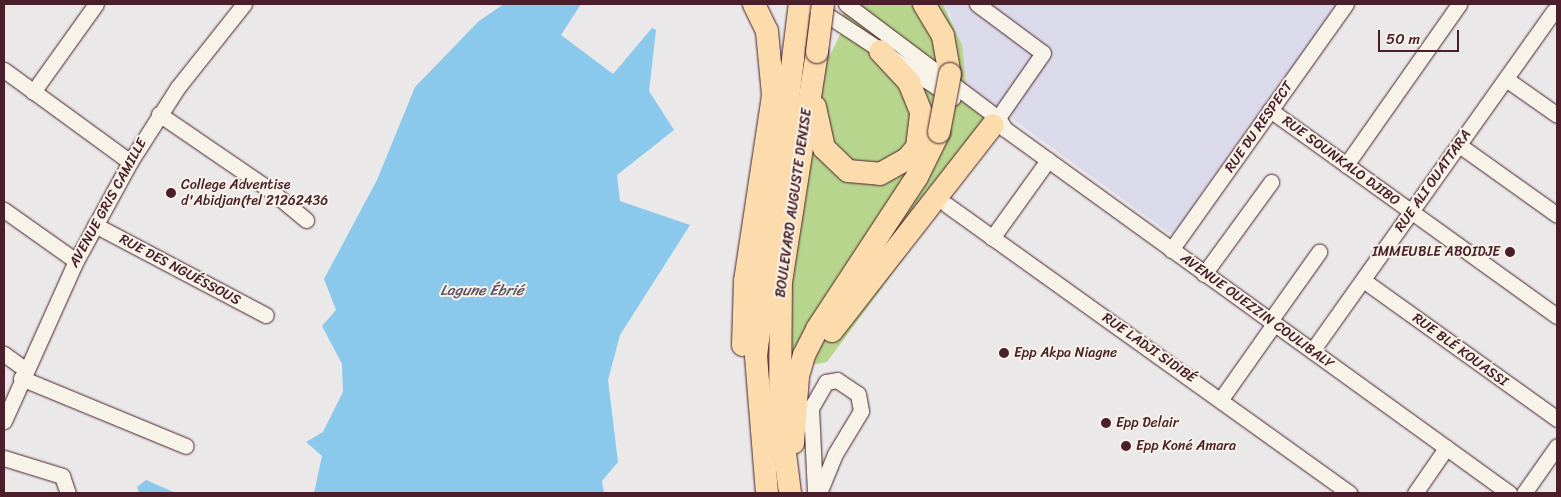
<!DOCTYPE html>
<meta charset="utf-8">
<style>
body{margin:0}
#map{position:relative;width:1561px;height:497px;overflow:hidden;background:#eae8e9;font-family:Sriracha,sans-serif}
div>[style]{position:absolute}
.built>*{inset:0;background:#dbdaea}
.green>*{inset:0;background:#b7d58d}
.water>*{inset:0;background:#8bc9ec}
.roads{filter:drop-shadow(0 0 1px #4a1f2b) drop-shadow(0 0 1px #4a1f2b)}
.minor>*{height:15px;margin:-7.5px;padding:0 7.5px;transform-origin:7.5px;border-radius:7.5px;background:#f7f3e8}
.highway>*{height:22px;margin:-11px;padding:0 11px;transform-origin:11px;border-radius:11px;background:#fcdcac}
.bridges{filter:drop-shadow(0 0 1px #4a1f2b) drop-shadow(0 0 1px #4a1f2b)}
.highway-bridge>*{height:22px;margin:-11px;padding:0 11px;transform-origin:11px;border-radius:11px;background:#fcdcac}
.dots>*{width:14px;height:14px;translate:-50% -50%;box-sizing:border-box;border:2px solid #f7f3e8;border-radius:50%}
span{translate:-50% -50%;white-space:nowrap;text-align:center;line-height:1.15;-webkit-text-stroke:4px #f7f3e8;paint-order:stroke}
.street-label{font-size:14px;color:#4a1f2b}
.poi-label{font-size:14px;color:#4a1f2b}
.left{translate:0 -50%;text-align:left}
.right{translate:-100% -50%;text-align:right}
.water-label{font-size:15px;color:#5e5265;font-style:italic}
.frame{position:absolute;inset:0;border:5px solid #4a1f2b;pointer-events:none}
.scale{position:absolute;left:1378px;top:30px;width:81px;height:22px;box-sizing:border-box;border:2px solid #4a1f2b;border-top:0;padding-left:6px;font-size:15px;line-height:18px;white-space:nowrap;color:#4a1f2b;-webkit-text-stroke:4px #f7f3e8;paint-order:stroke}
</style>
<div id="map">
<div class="built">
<i style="clip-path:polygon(943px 4px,1337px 4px,1172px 235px,966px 85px,950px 13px)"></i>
</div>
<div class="green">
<i style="clip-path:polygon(844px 4px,943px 4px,962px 45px,966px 85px,1008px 117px,827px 362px,787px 369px,792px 282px,826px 63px,841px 33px)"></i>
</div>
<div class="water">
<i style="clip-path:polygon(504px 4px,581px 4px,561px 35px,613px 74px,652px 28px,656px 30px,649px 91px,674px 130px,617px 175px,620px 201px,690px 225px,620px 335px,608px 380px,618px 462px,602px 481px,604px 493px,314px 493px,322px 456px,306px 442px,323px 432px,343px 392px,342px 364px,322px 326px,336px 310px,324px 279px,377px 180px,415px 87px,479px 21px)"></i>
<i style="clip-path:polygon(146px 480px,176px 493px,139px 493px,137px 487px)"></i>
</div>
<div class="roads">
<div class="minor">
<i style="left:846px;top:4px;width:190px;rotate:36.9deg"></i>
<i style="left:998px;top:118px;width:13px;rotate:58deg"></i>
<i style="left:1005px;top:129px;width:622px;rotate:35.84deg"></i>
<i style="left:977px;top:4px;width:82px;rotate:36.6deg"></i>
<i style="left:1043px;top:53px;width:88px;rotate:124.8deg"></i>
<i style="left:815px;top:7px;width:165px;rotate:33.4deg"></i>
<i style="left:4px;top:70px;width:156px;rotate:36.1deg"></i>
<i style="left:1506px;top:79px;width:62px;rotate:35.2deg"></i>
<i style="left:33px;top:92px;width:108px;rotate:-54.4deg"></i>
<i style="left:1270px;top:110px;width:353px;rotate:35.7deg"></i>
<i style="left:159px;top:114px;width:135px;rotate:34.4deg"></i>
<i style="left:270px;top:190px;width:47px;rotate:39.8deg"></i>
<i style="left:1459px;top:145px;width:120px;rotate:35.5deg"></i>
<i style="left:1346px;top:165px;width:197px;rotate:-54.9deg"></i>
<i style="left:947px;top:205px;width:495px;rotate:35.6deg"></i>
<i style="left:4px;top:210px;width:88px;rotate:35.3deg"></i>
<i style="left:95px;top:225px;width:193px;rotate:27.8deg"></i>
<i style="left:992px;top:238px;width:96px;rotate:-54.3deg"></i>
<i style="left:1171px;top:250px;width:302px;rotate:-54.6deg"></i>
<i style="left:1204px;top:274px;width:114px;rotate:-53.9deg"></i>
<i style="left:1363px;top:280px;width:239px;rotate:35.6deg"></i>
<i style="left:1270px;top:321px;width:85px;rotate:-54.6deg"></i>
<i style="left:1312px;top:351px;width:417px;rotate:-54.6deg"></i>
<i style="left:4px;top:354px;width:26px;rotate:36deg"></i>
<i style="left:21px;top:378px;width:178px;rotate:22.4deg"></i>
<i style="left:1221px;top:399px;width:92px;rotate:-54.8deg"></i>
<i style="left:4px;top:421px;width:175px;rotate:-65.8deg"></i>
<i style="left:76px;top:261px;width:113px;rotate:-61.4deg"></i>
<i style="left:130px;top:162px;width:89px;rotate:-57.4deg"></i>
<i style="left:178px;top:87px;width:106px;rotate:-51.5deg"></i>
<i style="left:4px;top:458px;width:61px;rotate:17.2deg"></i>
<i style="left:62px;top:476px;width:18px;rotate:71deg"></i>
<i style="left:815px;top:493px;width:85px;rotate:-92.7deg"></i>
<i style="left:811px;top:408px;width:30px;rotate:-60deg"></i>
<i style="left:826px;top:382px;width:11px;rotate:-10deg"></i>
<i style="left:837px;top:380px;width:25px;rotate:34deg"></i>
<i style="left:858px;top:394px;width:17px;rotate:80deg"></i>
<i style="left:861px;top:411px;width:50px;rotate:121.2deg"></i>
<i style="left:835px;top:454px;width:42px;rotate:112.3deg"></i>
<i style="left:1415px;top:493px;width:55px;rotate:-55.4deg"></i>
<i style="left:1524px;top:493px;width:57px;rotate:-54.9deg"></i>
</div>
<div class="highway">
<i style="left:924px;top:4px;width:37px;rotate:59deg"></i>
<i style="left:943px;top:36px;width:39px;rotate:80deg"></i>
<i style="left:815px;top:107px;width:42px;rotate:77.6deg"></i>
<i style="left:824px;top:148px;width:33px;rotate:44deg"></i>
<i style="left:848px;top:171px;width:32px;rotate:5deg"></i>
<i style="left:880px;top:174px;width:31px;rotate:-29deg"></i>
<i style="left:907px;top:159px;width:16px;rotate:-50deg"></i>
<i style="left:917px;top:147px;width:35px;rotate:-83deg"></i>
<i style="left:921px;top:112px;width:32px;rotate:-112deg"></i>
<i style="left:909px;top:82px;width:42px;rotate:-133.1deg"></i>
<i style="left:832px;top:331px;width:261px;rotate:-52deg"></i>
<i style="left:743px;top:345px;width:64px;rotate:-88.2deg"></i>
<i style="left:745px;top:281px;width:188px;rotate:-81.4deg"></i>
<i style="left:773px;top:95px;width:64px;rotate:-95.4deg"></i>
<i style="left:767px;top:31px;width:30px;rotate:-116deg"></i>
<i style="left:793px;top:443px;width:67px;rotate:-85.7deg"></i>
<i style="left:798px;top:376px;width:22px;rotate:-74deg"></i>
<i style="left:804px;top:355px;width:29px;rotate:-63deg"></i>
<i style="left:817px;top:329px;width:182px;rotate:-56.7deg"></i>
<i style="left:917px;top:177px;width:50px;rotate:-63.9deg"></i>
<i style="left:767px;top:493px;width:137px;rotate:-94.6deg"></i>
<i style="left:756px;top:356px;width:355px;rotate:-82.9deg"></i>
<i style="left:790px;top:493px;width:80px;rotate:-97.2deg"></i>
<i style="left:780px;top:414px;width:132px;rotate:-89.6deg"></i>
<i style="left:781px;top:282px;width:233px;rotate:-81.1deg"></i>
</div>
</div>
<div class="bridges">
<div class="highway-bridge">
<i style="left:817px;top:52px;width:48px;rotate:-82.9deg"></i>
<i style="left:939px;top:132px;width:59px;rotate:-79.3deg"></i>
</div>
</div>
<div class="dots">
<i style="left:171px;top:193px;background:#4a1f2b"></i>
<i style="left:1510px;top:252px;background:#4a1f2b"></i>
<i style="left:1004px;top:353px;background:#4a1f2b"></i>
<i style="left:1106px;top:423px;background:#4a1f2b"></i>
<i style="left:1126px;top:446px;background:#4a1f2b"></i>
</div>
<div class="street-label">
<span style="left:1259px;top:127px;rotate:-55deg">RUE DU RESPECT</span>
<span style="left:1341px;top:161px;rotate:36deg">RUE SOUNKALO DJIBO</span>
<span style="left:1433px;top:181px;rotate:-55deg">RUE ALI OUATTARA</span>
<span style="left:108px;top:203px;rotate:-61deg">AVENUE GRIS CAMILLE</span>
<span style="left:794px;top:203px;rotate:-82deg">BOULEVARD AUGUSTE DENISE</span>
<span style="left:180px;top:270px;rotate:28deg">RUE DES NGUÉSSOUS</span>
<span style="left:1257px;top:311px;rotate:36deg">AVENUE OUEZZIN COULIBALY</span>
<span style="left:1149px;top:348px;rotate:35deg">RUE LADJI SIDIBÉ</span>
<span style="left:1460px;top:350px;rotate:36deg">RUE BLÉ KOUASSI</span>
</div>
<div class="poi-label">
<span class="left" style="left:181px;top:193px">College Adventise<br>d'Abidjan(tel 21262436</span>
<span class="right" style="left:1500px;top:252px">IMMEUBLE ABOIDJE</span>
<span class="left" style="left:1014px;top:353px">Epp Akpa Niagne</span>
<span class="left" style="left:1116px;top:423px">Epp Delair</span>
<span class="left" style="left:1136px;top:446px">Epp Koné Amara</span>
</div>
<div class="water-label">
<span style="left:482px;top:291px">Lagune Ébrié</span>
</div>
<div class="frame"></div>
<div class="scale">50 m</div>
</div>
